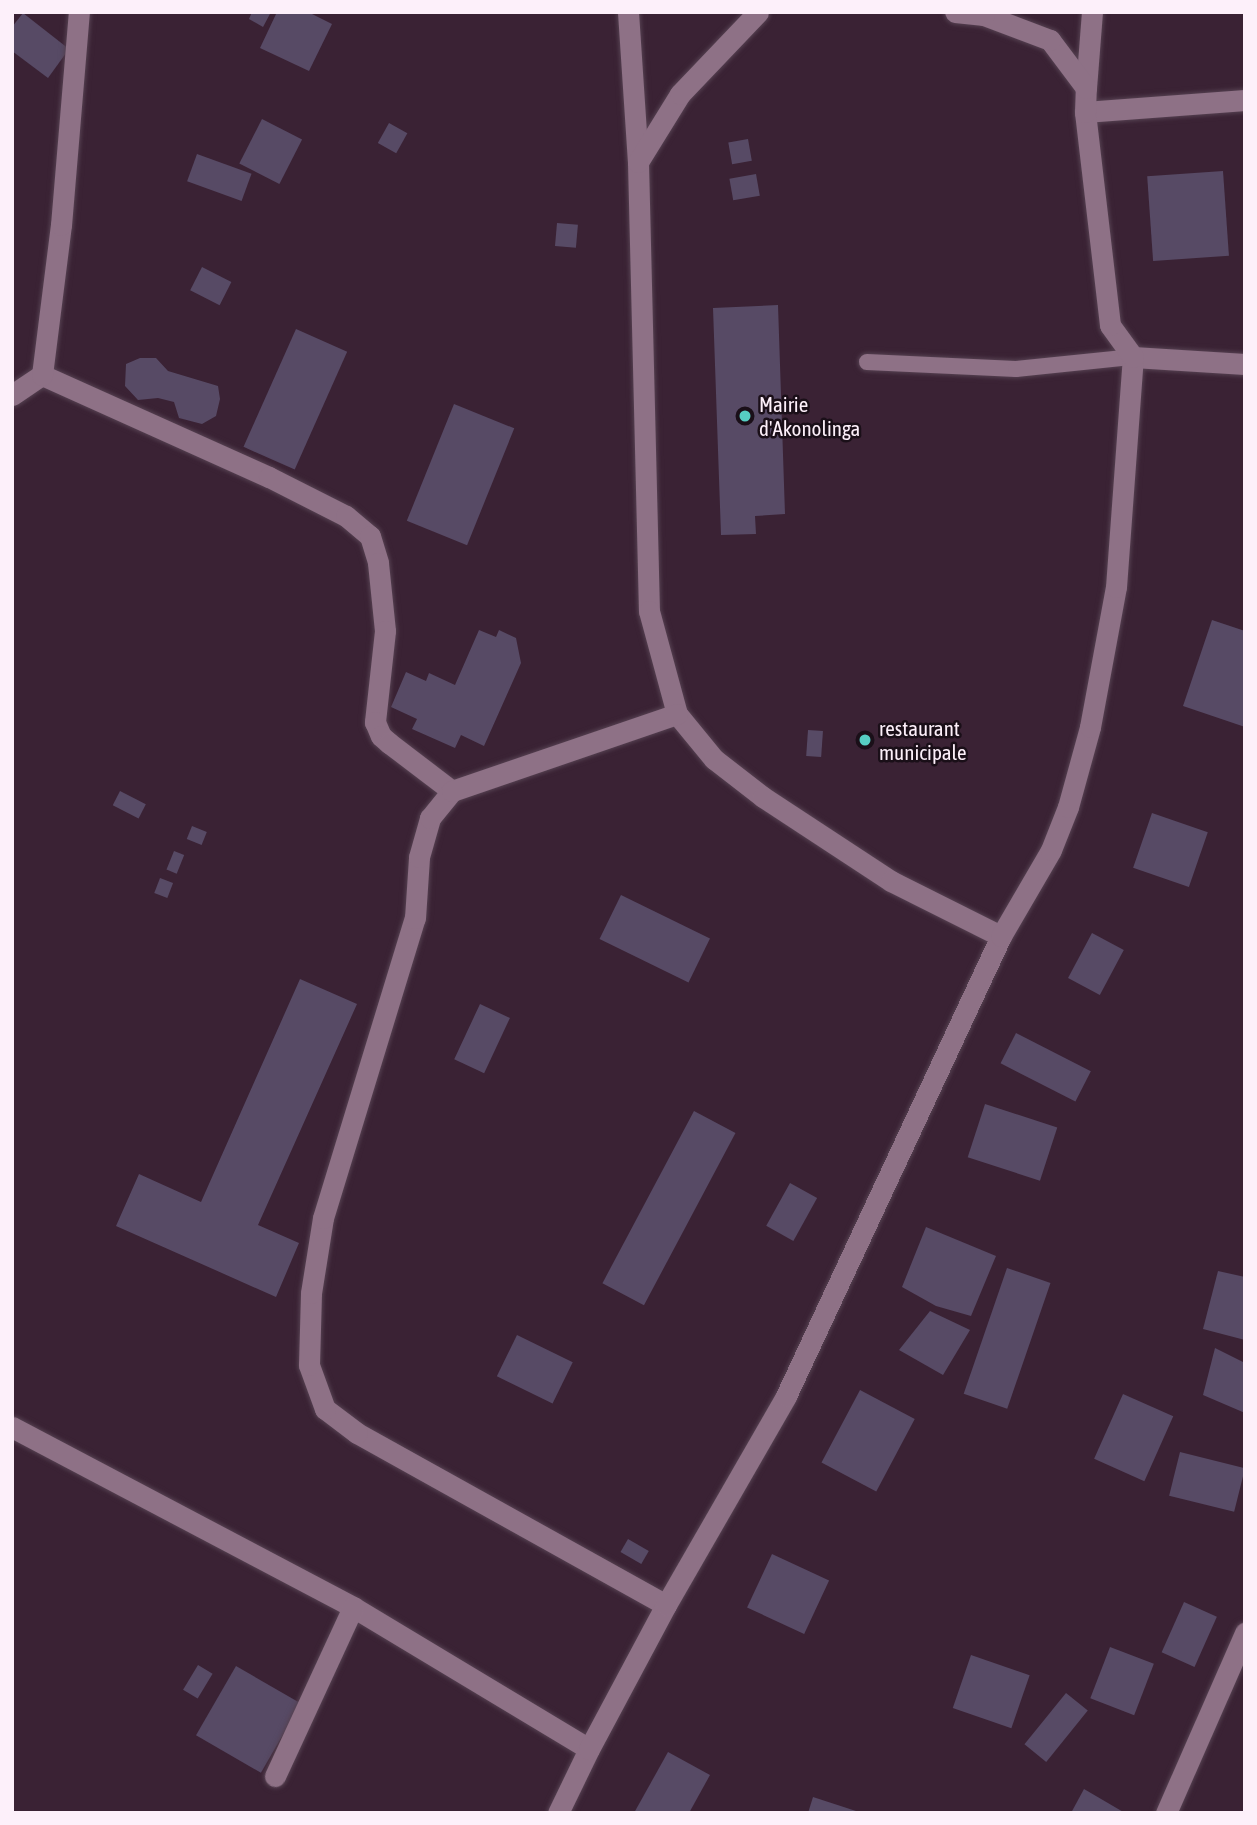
<!DOCTYPE html>
<style>
body{margin:0}
#map{position:relative;width:1257px;height:1825px;overflow:hidden;background:#3a2234;font-family:"Asap Condensed",sans-serif}
div>[style]{position:absolute}
.building>*{inset:0;background:#574a65;transform-origin:0 0}
.roads{filter:drop-shadow(0 0 2px #554151) drop-shadow(0 0 2px #554151)}
.lane>*{height:16px;margin:-8px;padding:0 8px;transform-origin:8px;border-radius:8px;background:#8e7186}
.street>*{height:21px;margin:-10.5px;padding:0 10.5px;transform-origin:10.5px;border-radius:10.5px;background:#8e7186}
.dots>*{width:19px;height:19px;translate:-50% -50%;box-sizing:border-box;border:4px solid #1a0f18;border-radius:50%}
span{translate:-50% -50%;white-space:nowrap;text-align:center;line-height:1.15;-webkit-text-stroke:5px #1a0f18;paint-order:stroke}
.poi-label{font-size:21px;color:#fdf0fa}
.left{translate:0 -50%;text-align:left}
.frame{position:absolute;inset:0;border:14px solid #fdf0fa;pointer-events:none}
</style>
<div id="map">
<div class="building">
<i style="clip-path:polygon(252px 12px,271px 12px,263px 27px,249px 19px)"></i>
<i style="clip-path:polygon(277px 12px,308px 12px,332px 24px,309px 71px,260px 48px)"></i>
<i style="clip-path:polygon(23px 13px,69px 49px,48px 78px,12px 51px,12px 27px)"></i>
<i style="left:262px;top:119px;width:45px;height:50px;rotate:27deg"></i>
<i style="left:389px;top:123px;width:21px;height:23px;rotate:29deg"></i>
<i style="left:748px;top:139px;width:22px;height:20px;rotate:80deg"></i>
<i style="left:197px;top:154px;width:58px;height:29px;rotate:20deg"></i>
<i style="left:1223px;top:171px;width:85px;height:76px;rotate:86deg"></i>
<i style="left:756px;top:174px;width:22px;height:27px;rotate:80deg"></i>
<i style="left:557px;top:223px;width:21px;height:23px;rotate:5deg"></i>
<i style="left:202px;top:267px;width:33px;height:26px;rotate:27deg"></i>
<i style="clip-path:polygon(778px 305px,785px 514px,755px 516px,756px 534px,721px 535px,713px 308px)"></i>
<i style="left:296px;top:329px;width:56px;height:129px;rotate:24deg"></i>
<i style="clip-path:polygon(140px 358px,156px 358px,168px 371px,218px 386px,220px 399px,216px 416px,202px 424px,179px 418px,174px 402px,158px 398px,138px 400px,125px 386px,126px 364px)"></i>
<i style="left:454px;top:404px;width:65px;height:126px;rotate:22deg"></i>
<i style="clip-path:polygon(1212px 620px,1245px 631px,1245px 727px,1183px 706px)"></i>
<i style="clip-path:polygon(479px 630px,496px 637px,499px 630px,516px 638px,521px 663px,484px 746px,461px 735px,455px 748px,412px 729px,417px 719px,391px 707px,406px 672px,426px 681px,429px 673px,455px 685px)"></i>
<i style="left:808px;top:730px;width:15px;height:26px;rotate:4deg"></i>
<i style="left:120px;top:791px;width:29px;height:16px;rotate:27deg"></i>
<i style="left:1152px;top:813px;width:59px;height:58px;rotate:19deg"></i>
<i style="left:192px;top:826px;width:16px;height:14px;rotate:22deg"></i>
<i style="left:174px;top:851px;width:11px;height:20px;rotate:22deg"></i>
<i style="left:160px;top:878px;width:14px;height:16px;rotate:21deg"></i>
<i style="left:621px;top:895px;width:99px;height:49px;rotate:26deg"></i>
<i style="left:1092px;top:933px;width:36px;height:51px;rotate:28deg"></i>
<i style="clip-path:polygon(300px 979px,357px 1004px,258px 1225px,299px 1243px,276px 1297px,116px 1226px,139px 1174px,201px 1202px)"></i>
<i style="left:480px;top:1004px;width:33px;height:61px;rotate:25deg"></i>
<i style="left:1016px;top:1033px;width:84px;height:34px;rotate:27deg"></i>
<i style="left:985px;top:1104px;width:76px;height:56px;rotate:18deg"></i>
<i style="left:694px;top:1111px;width:47px;height:195px;rotate:28deg"></i>
<i style="left:790px;top:1183px;width:31px;height:49px;rotate:29deg"></i>
<i style="clip-path:polygon(926px 1227px,996px 1256px,971px 1316px,936px 1306px,902px 1287px)"></i>
<i style="left:1007px;top:1268px;width:46px;height:133px;rotate:19deg"></i>
<i style="clip-path:polygon(1218px 1271px,1245px 1277px,1245px 1340px,1203px 1329px)"></i>
<i style="clip-path:polygon(930px 1311px,970px 1330px,943px 1375px,899px 1350px)"></i>
<i style="left:517px;top:1335px;width:62px;height:46px;rotate:26deg"></i>
<i style="clip-path:polygon(1215px 1348px,1245px 1363px,1245px 1413px,1203px 1395px)"></i>
<i style="left:860px;top:1390px;width:62px;height:82px;rotate:28deg"></i>
<i style="left:1123px;top:1394px;width:55px;height:71px;rotate:24deg"></i>
<i style="left:1180px;top:1452px;width:67px;height:45px;rotate:14deg"></i>
<i style="left:628px;top:1539px;width:24px;height:15px;rotate:30deg"></i>
<i style="left:772px;top:1554px;width:63px;height:59px;rotate:25deg"></i>
<i style="left:1184px;top:1602px;width:36px;height:55px;rotate:24deg"></i>
<i style="left:1110px;top:1647px;width:47px;height:55px;rotate:21deg"></i>
<i style="left:971px;top:1655px;width:62px;height:56px;rotate:19deg"></i>
<i style="left:198px;top:1665px;width:17px;height:29px;rotate:31deg"></i>
<i style="left:236px;top:1666px;width:75px;height:80px;rotate:30deg"></i>
<i style="left:1066px;top:1693px;width:28px;height:66px;rotate:39deg"></i>
<i style="clip-path:polygon(668px 1752px,710px 1775px,689px 1813px,634px 1813px)"></i>
<i style="clip-path:polygon(1084px 1789px,1125px 1813px,1071px 1813px)"></i>
<i style="clip-path:polygon(813px 1797px,859px 1812px,859px 1813px,808px 1813px)"></i>
</div>
<div class="roads">
<div class="lane">
<i style="left:867px;top:362px;width:149px;rotate:2.7deg"></i>
<i style="left:1016px;top:369px;width:118px;rotate:-5.9deg"></i>
</div>
<div class="street">
<i style="left:628px;top:12px;width:150px;rotate:86.2deg"></i>
<i style="left:638px;top:162px;width:449px;rotate:88.6deg"></i>
<i style="left:649px;top:611px;width:107px;rotate:74.8deg"></i>
<i style="left:677px;top:714px;width:58px;rotate:50.6deg"></i>
<i style="left:714px;top:759px;width:62px;rotate:37.8deg"></i>
<i style="left:763px;top:797px;width:153px;rotate:33.3deg"></i>
<i style="left:891px;top:881px;width:123px;rotate:26.6deg"></i>
<i style="left:1086px;top:88px;width:76px;rotate:-85.5deg"></i>
<i style="left:1085px;top:112px;width:160px;rotate:-4.3deg"></i>
<i style="left:638px;top:162px;width:80px;rotate:-58.3deg"></i>
<i style="left:680px;top:94px;width:113px;rotate:-46.4deg"></i>
<i style="left:1133px;top:357px;width:112px;rotate:3.6deg"></i>
<i style="left:42px;top:375px;width:249px;rotate:24.2deg"></i>
<i style="left:269px;top:477px;width:86px;rotate:26.9deg"></i>
<i style="left:346px;top:516px;width:31px;rotate:40deg"></i>
<i style="left:370px;top:536px;width:28px;rotate:73deg"></i>
<i style="left:378px;top:563px;width:68px;rotate:84.1deg"></i>
<i style="left:385px;top:631px;width:92px;rotate:96.3deg"></i>
<i style="left:375px;top:722px;width:15px;rotate:67deg"></i>
<i style="left:381px;top:736px;width:11px;rotate:41deg"></i>
<i style="left:389px;top:743px;width:79px;rotate:37.3deg"></i>
<i style="left:12px;top:395px;width:36px;rotate:-34deg"></i>
<i style="left:42px;top:375px;width:151px;rotate:-82.8deg"></i>
<i style="left:61px;top:225px;width:214px;rotate:-85.2deg"></i>
<i style="left:12px;top:1427px;width:386px;rotate:27.8deg"></i>
<i style="left:353px;top:1607px;width:275px;rotate:31deg"></i>
<i style="left:666px;top:1605px;width:354px;rotate:-150.9deg"></i>
<i style="left:357px;top:1433px;width:40px;rotate:-143deg"></i>
<i style="left:325px;top:1409px;width:47px;rotate:-110deg"></i>
<i style="left:309px;top:1365px;width:72px;rotate:-88.4deg"></i>
<i style="left:311px;top:1293px;width:76px;rotate:-80.9deg"></i>
<i style="left:323px;top:1218px;width:314px;rotate:-73deg"></i>
<i style="left:415px;top:918px;width:61px;rotate:-86.2deg"></i>
<i style="left:419px;top:857px;width:41px;rotate:-74.2deg"></i>
<i style="left:430px;top:818px;width:35px;rotate:-51deg"></i>
<i style="left:452px;top:791px;width:238px;rotate:-18.9deg"></i>
<i style="left:275px;top:1776px;width:186px;rotate:-65.2deg"></i>
<i style="left:558px;top:1813px;width:71px;rotate:-64.2deg"></i>
<i style="left:589px;top:1749px;width:163px;rotate:-61.9deg"></i>
<i style="left:666px;top:1605px;width:241px;rotate:-60.1deg"></i>
<i style="left:786px;top:1396px;width:508px;rotate:-64.95deg"></i>
<i style="left:1001px;top:936px;width:99px;rotate:-59.8deg"></i>
<i style="left:1051px;top:850px;width:46px;rotate:-68.4deg"></i>
<i style="left:1068px;top:807px;width:83px;rotate:-74.6deg"></i>
<i style="left:1090px;top:727px;width:142px;rotate:-79.5deg"></i>
<i style="left:1116px;top:587px;width:231px;rotate:-85.8deg"></i>
<i style="left:1133px;top:357px;width:39px;rotate:-126deg"></i>
<i style="left:1110px;top:325px;width:214px;rotate:-96.7deg"></i>
<i style="left:1085px;top:112px;width:24px;rotate:-88deg"></i>
<i style="left:1086px;top:88px;width:60px;rotate:-126.9deg"></i>
<i style="left:1050px;top:40px;width:71px;rotate:-159.3deg"></i>
<i style="left:984px;top:15px;width:29px;rotate:-174deg"></i>
<i style="left:1166px;top:1813px;width:197px;rotate:-66.3deg"></i>
</div>
</div>
<div class="dots">
<i style="left:745px;top:416px;background:#56cec3"></i>
<i style="left:865px;top:740px;background:#56cec3"></i>
</div>
<div class="poi-label">
<span class="left" style="left:759px;top:416px">Mairie<br>d'Akonolinga</span>
<span class="left" style="left:879px;top:740px">restaurant<br>municipale</span>
</div>
<div class="frame"></div>
</div>
